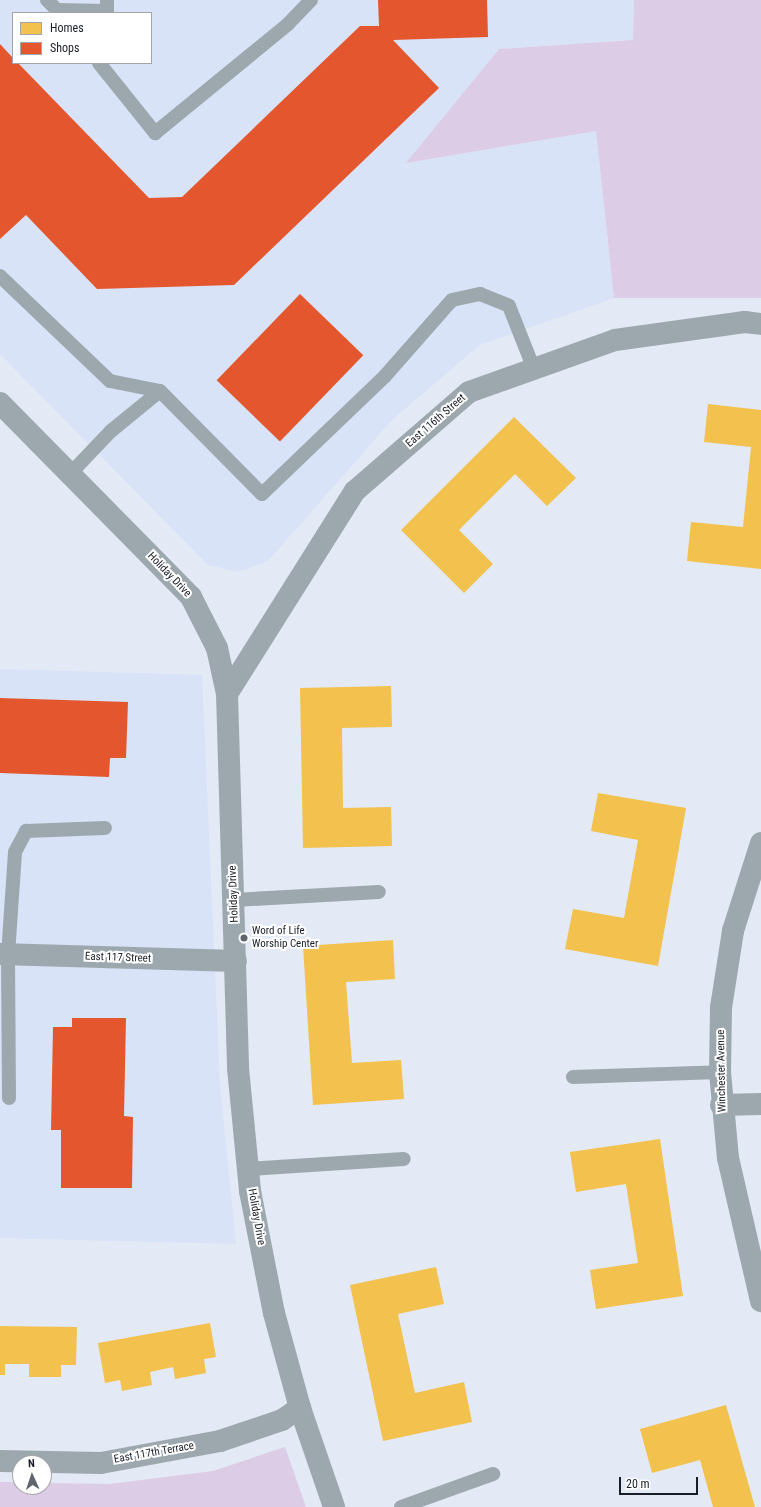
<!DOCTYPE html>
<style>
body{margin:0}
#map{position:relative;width:761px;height:1507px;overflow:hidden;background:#e3e9f5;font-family:"Roboto Condensed",sans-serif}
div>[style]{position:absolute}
.built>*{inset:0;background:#d8e3f8}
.green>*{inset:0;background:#dccce6}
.homes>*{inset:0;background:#f2c14e}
.shops>*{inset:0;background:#e4572e;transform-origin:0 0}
.lane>*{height:14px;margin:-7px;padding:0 7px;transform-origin:7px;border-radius:7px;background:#9da8ae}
.street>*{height:22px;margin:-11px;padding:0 11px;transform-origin:11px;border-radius:11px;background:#9da8ae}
.dots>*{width:11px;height:11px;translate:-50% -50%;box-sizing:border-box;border:2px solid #fff;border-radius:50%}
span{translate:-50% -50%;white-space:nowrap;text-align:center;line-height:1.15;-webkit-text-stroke:4px #fff;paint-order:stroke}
.street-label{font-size:11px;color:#191d25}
.poi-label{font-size:11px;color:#191d25}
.left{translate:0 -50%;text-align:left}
.legend{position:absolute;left:12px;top:12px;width:140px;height:52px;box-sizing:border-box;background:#fff;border:1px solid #a3a5a8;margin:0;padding:5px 7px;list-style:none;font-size:12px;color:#191d25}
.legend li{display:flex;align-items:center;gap:8px;height:20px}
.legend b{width:20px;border:1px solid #a3a5a8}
.north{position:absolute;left:12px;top:1455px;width:40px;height:40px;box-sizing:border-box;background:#fff;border:1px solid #a3a5a8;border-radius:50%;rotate:357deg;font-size:11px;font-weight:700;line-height:16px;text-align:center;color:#191d25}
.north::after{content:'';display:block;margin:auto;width:14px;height:18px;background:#60646e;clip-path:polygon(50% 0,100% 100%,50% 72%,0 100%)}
.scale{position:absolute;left:619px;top:1477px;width:79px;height:18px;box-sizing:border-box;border:2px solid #191d25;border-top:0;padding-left:5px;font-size:12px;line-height:14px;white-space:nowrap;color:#191d25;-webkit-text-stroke:3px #fff;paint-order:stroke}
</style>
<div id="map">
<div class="built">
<i style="clip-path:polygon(evenodd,0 0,634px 0,633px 40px,499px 49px,407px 163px,596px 131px,614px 298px,480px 345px,393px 419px,268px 561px,238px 572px,208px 565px,0 354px,0 0,13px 13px,151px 13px,151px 63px,13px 63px,13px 13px)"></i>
<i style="clip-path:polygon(0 669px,202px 675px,220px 1085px,236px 1244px,0 1238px)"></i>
</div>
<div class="green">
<i style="clip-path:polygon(634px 0,761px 0,761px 298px,614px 298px,596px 131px,406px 163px,499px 49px,633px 40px)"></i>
<i style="clip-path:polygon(285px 1447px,306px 1507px,0 1507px,0 1482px,20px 1482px,20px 1487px,44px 1487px,44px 1483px,110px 1484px,213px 1471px)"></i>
</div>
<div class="homes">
<i style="clip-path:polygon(708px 404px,761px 410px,761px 569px,687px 561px,691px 522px,743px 527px,751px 447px,704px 442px)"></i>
<i style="clip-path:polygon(514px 417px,576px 478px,547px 506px,515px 474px,459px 530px,493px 564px,464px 593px,401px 530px)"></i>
<i style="clip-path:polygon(391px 686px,392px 727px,342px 728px,343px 808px,391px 807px,392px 846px,303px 848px,300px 688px)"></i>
<i style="clip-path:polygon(598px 793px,686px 808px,658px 966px,565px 949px,573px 909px,624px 918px,638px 840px,591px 831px)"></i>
<i style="clip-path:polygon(393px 940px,395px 979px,346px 982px,352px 1063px,401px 1060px,404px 1099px,313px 1105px,303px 946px)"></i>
<i style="clip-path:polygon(660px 1139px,683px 1296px,596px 1309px,590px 1270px,638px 1263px,626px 1184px,576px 1192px,570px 1152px)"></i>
<i style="clip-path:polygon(436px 1267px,444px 1304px,398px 1314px,415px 1393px,464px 1382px,472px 1422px,383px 1441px,350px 1285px)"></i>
<i style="clip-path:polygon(210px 1323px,216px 1357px,204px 1359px,206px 1373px,175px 1379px,173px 1367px,150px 1372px,152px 1385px,122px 1391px,120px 1380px,105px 1383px,98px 1343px)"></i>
<i style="clip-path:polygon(0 1326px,77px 1327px,76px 1365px,61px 1365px,61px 1377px,29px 1377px,29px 1364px,5px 1364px,5px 1375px,0 1375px)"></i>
<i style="clip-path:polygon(726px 1405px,755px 1507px,713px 1507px,700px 1460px,652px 1473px,640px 1429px)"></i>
</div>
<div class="shops">
<i style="clip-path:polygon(378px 0,487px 0,488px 37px,393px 40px,439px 88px,234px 285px,97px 289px,26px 215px,0 239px,0 44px,13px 58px,13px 63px,18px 63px,149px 198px,182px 197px,360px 26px,379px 26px)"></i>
<i style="left:300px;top:294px;width:88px;height:120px;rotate:44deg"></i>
<i style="clip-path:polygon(0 698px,128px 702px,126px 758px,110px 758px,109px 777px,0 773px)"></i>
<i style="clip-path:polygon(72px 1018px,126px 1018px,124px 1116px,133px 1117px,132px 1188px,61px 1188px,61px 1130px,51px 1130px,53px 1027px,72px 1027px)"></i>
</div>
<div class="lane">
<i style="left:47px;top:0;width:14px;rotate:45deg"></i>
<i style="left:57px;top:10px;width:50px;rotate:1.1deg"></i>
<i style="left:107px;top:11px;width:11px;rotate:-90deg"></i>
<i style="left:99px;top:63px;width:90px;rotate:51.3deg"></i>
<i style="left:155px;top:133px;width:172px;rotate:-39.3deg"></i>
<i style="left:288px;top:24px;width:33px;rotate:-46deg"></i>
<i style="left:0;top:276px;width:152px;rotate:43.7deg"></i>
<i style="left:110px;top:381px;width:51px;rotate:11.3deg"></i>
<i style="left:160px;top:391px;width:145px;rotate:45.3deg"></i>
<i style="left:262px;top:494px;width:170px;rotate:-43.8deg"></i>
<i style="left:385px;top:376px;width:101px;rotate:-48.6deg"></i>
<i style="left:452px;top:300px;width:29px;rotate:-12deg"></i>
<i style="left:480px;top:294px;width:31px;rotate:22deg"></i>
<i style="left:509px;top:306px;width:68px;rotate:68.4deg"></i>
<i style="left:70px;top:474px;width:59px;rotate:-46.4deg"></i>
<i style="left:111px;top:431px;width:63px;rotate:-39.2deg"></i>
<i style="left:234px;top:900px;width:145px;rotate:-3.2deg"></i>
<i style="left:573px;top:1077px;width:147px;rotate:-1.9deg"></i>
<i style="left:9px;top:1098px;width:143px;rotate:-90.4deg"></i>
<i style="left:8px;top:955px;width:103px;rotate:-86.1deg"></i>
<i style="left:15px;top:852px;width:24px;rotate:-62deg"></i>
<i style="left:26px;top:831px;width:79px;rotate:-2.2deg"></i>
<i style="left:248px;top:1169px;width:156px;rotate:-3.7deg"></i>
<i style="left:401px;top:1507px;width:98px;rotate:-19.7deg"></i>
</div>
<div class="street">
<i style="left:0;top:403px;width:272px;rotate:45.4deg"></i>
<i style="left:191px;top:597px;width:57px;rotate:63deg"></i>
<i style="left:217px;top:648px;width:47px;rotate:77.7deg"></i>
<i style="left:227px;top:694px;width:374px;rotate:88.3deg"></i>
<i style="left:238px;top:1068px;width:124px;rotate:84.4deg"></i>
<i style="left:250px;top:1191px;width:124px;rotate:78.9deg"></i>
<i style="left:274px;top:1313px;width:98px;rotate:74.7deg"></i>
<i style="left:300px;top:1408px;width:105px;rotate:71deg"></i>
<i style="left:227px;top:694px;width:240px;rotate:-57.8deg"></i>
<i style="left:355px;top:491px;width:151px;rotate:-41deg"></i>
<i style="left:469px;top:392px;width:155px;rotate:-19.6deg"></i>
<i style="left:615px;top:340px;width:131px;rotate:-7.9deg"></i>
<i style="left:745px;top:322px;width:16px;rotate:7deg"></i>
<i style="left:761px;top:843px;width:92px;rotate:107.7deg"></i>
<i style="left:733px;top:931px;width:78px;rotate:98.9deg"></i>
<i style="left:721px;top:1008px;width:64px;rotate:90.9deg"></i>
<i style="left:720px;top:1072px;width:86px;rotate:84.7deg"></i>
<i style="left:728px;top:1158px;width:147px;rotate:77deg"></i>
<i style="left:0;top:954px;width:236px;rotate:1.7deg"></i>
<i style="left:721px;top:1105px;width:40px;rotate:-1.4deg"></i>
<i style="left:0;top:1461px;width:101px;rotate:1.1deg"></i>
<i style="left:101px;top:1463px;width:121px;rotate:-10.5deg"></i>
<i style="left:220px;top:1441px;width:65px;rotate:-18.7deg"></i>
<i style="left:282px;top:1420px;width:22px;rotate:-34deg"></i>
</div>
<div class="dots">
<i style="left:244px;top:938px;background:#60646e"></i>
</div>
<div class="street-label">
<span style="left:436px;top:421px;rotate:-41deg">East 116th Street</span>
<span style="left:169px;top:575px;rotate:46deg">Holiday Drive</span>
<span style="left:234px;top:894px;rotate:-92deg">Holiday Drive</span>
<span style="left:118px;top:958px;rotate:2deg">East 117 Street</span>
<span style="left:722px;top:1071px;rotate:-91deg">Winchester Avenue</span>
<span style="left:256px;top:1217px;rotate:80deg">Holiday Drive</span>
<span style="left:154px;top:1453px;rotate:-10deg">East 117th Terrace</span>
</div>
<div class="poi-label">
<span class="left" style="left:252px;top:938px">Word of Life<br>Worship Center</span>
</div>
<ul class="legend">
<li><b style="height:11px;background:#f2c14e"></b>Homes</li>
<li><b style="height:11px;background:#e4572e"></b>Shops</li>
</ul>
<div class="north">N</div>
<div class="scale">20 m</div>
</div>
